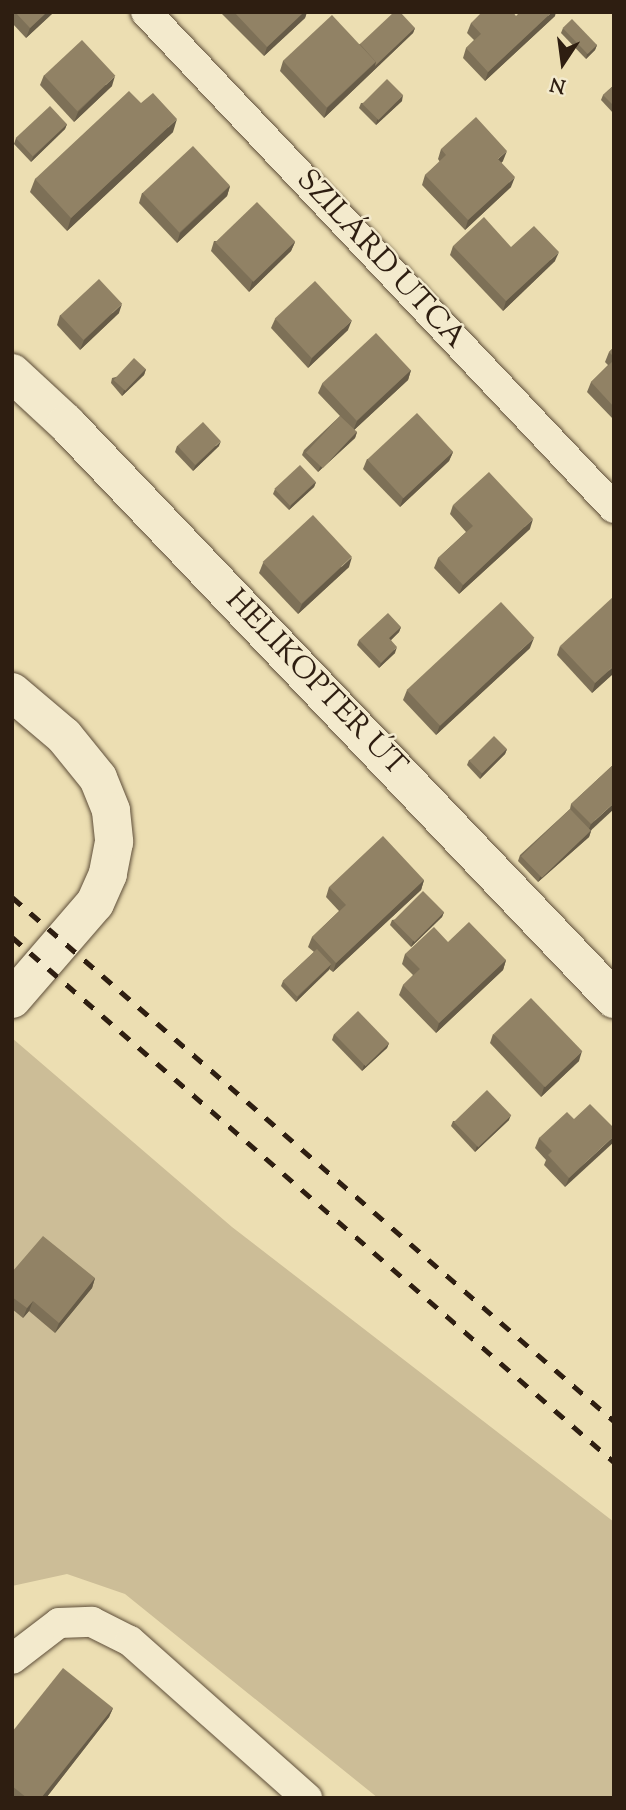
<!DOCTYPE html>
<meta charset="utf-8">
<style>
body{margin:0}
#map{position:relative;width:626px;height:1810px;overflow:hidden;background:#ecdeb2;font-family:"Sorts Mill Goudy",serif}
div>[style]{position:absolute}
.green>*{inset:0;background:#ccbd97}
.roads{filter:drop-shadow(0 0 2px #5e4e39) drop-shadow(0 0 2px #5e4e39)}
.street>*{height:30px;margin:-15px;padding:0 15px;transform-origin:15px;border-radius:15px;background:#f3eacd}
.secondary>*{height:38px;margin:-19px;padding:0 19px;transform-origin:19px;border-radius:19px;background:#f3eacd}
.rail>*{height:5px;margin-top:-2.5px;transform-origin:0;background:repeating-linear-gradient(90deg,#2e1e11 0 12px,transparent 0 24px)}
.wall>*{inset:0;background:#7d7057}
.shaded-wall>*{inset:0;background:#665b47}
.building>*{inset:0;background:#918265;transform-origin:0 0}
span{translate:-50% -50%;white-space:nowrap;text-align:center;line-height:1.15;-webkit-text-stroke:5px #f3eacd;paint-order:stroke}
.street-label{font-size:30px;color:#2e1e11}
.frame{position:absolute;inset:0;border:14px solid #2e1e11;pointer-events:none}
.north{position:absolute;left:528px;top:28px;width:70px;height:70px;-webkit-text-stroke:5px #f3eacd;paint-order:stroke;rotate:193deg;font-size:19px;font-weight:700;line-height:28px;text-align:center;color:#2e1e11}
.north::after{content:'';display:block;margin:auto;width:24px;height:32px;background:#2e1e11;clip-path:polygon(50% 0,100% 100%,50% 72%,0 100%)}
</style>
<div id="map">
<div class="green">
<i style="clip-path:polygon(12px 1038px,232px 1227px,614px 1522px,614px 1798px,378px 1798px,125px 1594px,67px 1574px,12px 1586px)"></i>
</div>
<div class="roads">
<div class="street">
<i style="left:146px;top:12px;width:682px;rotate:46.66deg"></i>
<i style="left:12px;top:1659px;width:59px;rotate:-37.5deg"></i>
<i style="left:59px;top:1623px;width:33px;rotate:-2deg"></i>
<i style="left:92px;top:1622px;width:42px;rotate:26.6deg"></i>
<i style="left:130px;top:1641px;width:237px;rotate:41.6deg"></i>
</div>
<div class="secondary">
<i style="left:12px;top:373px;width:74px;rotate:42.8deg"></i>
<i style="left:66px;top:423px;width:795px;rotate:46.43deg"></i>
<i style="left:12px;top:692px;width:68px;rotate:40.2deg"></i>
<i style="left:64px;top:736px;width:54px;rotate:51deg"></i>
<i style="left:98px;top:778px;width:35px;rotate:68deg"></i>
<i style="left:111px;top:811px;width:31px;rotate:84deg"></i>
<i style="left:114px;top:842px;width:33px;rotate:101deg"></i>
<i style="left:108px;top:874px;width:32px;rotate:114deg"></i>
<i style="left:95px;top:903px;width:127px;rotate:130.8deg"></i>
</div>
</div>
<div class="rail">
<i style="left:12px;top:897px;width:798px;rotate:41.04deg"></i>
<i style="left:12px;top:937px;width:799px;rotate:41.09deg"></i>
</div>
<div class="wall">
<i style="clip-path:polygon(12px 12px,54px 12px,26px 38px,12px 23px)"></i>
<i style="clip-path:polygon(223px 12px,307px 12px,305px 18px,264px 56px,222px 14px)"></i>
<i style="clip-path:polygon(516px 16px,555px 16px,485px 81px,463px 58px,466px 48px,474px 40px,467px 33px,471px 23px)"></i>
<i style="clip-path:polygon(415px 28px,413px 33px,324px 118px,280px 71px,283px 61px,360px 44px)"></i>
<i style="clip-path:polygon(563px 28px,597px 45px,595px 50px,586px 59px,561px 33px)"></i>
<i style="clip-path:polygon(44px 75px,112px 86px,74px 122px,40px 85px)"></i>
<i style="clip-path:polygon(614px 85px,614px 114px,601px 100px,603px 95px)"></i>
<i style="clip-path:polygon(402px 101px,376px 125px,359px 108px,361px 103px)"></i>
<i style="clip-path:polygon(141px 103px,173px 132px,67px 231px,30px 192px,35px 179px)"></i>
<i style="clip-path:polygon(67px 124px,65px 129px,31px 162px,14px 144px,16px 138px)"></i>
<i style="clip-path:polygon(441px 149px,503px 161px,501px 163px,511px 187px,465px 230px,422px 185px,425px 175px,440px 162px,438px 159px)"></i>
<i style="clip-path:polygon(230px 186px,227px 196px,177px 243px,139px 203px,142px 193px)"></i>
<i style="clip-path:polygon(214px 241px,295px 242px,291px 251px,249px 292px,211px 251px)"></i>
<i style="clip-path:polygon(453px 246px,511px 247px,555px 261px,503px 311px,450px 255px)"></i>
<i style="clip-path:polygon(119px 313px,80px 350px,57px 325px,60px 315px)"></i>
<i style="clip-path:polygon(275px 319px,348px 330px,308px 368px,271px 328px)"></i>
<i style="clip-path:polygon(614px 347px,614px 420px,587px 392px,591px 382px,608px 365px,605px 362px,609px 352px)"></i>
<i style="clip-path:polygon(146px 369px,144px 375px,122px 396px,111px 383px,112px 378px)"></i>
<i style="clip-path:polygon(411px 370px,408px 380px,354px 430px,357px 432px,355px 438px,318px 472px,302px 455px,304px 450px,340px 416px,318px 393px,322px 384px)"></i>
<i style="clip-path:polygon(177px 446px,219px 446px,193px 471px,175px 452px)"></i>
<i style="clip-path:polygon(453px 452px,449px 461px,400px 507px,363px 469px,367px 459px)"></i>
<i style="clip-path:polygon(316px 482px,314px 487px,289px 510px,273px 494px,275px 489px)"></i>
<i style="clip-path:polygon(453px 505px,530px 529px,459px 594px,434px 568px,438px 558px,466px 532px,450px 514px)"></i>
<i style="clip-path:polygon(263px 563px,349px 567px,298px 614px,259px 573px)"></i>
<i style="clip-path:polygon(401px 627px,399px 632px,391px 640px,395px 653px,379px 668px,357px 645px,359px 640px)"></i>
<i style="clip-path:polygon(560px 646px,614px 673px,592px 693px,557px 655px)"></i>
<i style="clip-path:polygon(530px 648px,436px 735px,403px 700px,407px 690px)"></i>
<i style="clip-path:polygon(507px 749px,505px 754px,480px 779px,467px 765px,469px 760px)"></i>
<i style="clip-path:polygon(614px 764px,589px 837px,538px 882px,518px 861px,520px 855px,570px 809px,571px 804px)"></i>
<i style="clip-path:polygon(424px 880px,421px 890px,333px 972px,329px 969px,296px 1002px,281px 986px,283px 981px,314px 952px,308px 947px,312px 937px,339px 911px,326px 897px,329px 887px)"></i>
<i style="clip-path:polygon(444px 912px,442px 917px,411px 947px,390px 925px,392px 920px)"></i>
<i style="clip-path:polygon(448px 942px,506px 960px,503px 970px,436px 1033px,399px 995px,403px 985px,413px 975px,402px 964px,405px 954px)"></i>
<i style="clip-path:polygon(334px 1034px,389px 1043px,387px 1048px,362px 1071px,332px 1040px)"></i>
<i style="clip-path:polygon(493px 1034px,579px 1061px,541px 1097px,490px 1043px)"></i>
<i style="clip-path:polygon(574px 1119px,614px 1128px,565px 1187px,544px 1165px,546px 1160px,535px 1148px,539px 1138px)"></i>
<i style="clip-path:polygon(509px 1120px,475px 1152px,451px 1126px,453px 1121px)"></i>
<i style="clip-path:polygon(12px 1272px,95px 1278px,92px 1288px,55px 1333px,29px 1311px,23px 1318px,12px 1309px)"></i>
<i style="clip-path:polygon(113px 1708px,109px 1717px,46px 1798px,12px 1798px,12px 1732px)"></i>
</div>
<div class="shaded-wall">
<i style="clip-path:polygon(47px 12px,54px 12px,26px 38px,30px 28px)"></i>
<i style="clip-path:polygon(304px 12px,307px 12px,305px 18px,264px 56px,267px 47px)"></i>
<i style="clip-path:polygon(552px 12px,556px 12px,555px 16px,485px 81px,488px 72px)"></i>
<i style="clip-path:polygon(415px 28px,413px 33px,324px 118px,327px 108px,376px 62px)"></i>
<i style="clip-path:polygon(597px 45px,595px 50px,586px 59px,587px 54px)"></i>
<i style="clip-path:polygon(115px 76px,112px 86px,74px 122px,78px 112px)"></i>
<i style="clip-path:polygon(403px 95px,402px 101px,376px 125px,377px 120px)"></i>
<i style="clip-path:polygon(177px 119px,173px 132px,67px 231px,71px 218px)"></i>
<i style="clip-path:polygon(67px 124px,65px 129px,31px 162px,33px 157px)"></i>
<i style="clip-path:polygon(507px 151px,503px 161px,495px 169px,498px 159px)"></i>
<i style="clip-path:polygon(515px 177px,511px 187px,465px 230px,468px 220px)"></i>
<i style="clip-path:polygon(230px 186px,227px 196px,177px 243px,180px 233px)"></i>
<i style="clip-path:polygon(295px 242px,291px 251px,249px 292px,252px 282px)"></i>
<i style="clip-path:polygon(559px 252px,555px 261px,503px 311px,506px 301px)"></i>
<i style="clip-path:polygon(122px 304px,119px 313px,80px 350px,84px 340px)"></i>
<i style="clip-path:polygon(352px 320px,348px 330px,308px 368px,312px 358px)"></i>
<i style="clip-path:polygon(146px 369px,144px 375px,122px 396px,124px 390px)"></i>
<i style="clip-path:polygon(411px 370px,408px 380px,353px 431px,357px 421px)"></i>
<i style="clip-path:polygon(357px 432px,355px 438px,318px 472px,320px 467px)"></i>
<i style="clip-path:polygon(221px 441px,219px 446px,193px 471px,195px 466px)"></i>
<i style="clip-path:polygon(453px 452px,449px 461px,400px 507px,403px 498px)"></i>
<i style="clip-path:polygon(316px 482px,314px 487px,289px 510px,291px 505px)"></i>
<i style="clip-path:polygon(533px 519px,530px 529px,459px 594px,463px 585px)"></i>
<i style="clip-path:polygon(352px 557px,349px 567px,298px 614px,302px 604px)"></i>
<i style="clip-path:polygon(401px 627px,399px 632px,387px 644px,389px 638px)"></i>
<i style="clip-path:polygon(534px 638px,530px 648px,436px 735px,440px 725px)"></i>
<i style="clip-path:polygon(397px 647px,395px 653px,379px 668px,381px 663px)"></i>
<i style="clip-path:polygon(614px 666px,614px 673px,592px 693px,595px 683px)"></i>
<i style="clip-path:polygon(507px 749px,505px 754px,480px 779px,482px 773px)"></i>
<i style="clip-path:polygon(614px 803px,614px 809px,587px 834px,591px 824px)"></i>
<i style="clip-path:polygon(591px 831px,589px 837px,538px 882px,540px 877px)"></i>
<i style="clip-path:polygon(424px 880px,421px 890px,333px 972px,336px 963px)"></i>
<i style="clip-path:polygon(444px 912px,442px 917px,411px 947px,413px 941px)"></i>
<i style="clip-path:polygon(506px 960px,503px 970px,436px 1033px,439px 1023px)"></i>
<i style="clip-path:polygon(331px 964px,329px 970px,296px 1002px,298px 997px)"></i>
<i style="clip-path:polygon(389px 1043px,387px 1048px,362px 1071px,364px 1065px)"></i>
<i style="clip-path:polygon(582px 1051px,579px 1061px,541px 1097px,544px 1087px)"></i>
<i style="clip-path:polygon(511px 1115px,509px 1120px,475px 1152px,477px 1146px)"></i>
<i style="clip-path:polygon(614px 1136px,614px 1142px,565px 1187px,569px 1178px)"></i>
<i style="clip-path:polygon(95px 1278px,92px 1288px,55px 1333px,59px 1323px)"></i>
<i style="clip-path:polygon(33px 1301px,29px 1311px,23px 1318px,27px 1308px)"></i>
<i style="clip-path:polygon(113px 1708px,109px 1717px,46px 1798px,41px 1798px)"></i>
</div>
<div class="building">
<i style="clip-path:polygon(15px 12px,47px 12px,30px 28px)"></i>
<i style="clip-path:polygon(234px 12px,304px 12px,267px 47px)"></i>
<i style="clip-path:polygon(394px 12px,400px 12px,415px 28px,375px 66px,376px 62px,360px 44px)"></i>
<i style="clip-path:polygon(482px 12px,513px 12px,516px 16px,520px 12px,552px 12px,488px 72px,466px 48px,481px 34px,471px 23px)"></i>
<i style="left:332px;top:15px;width:64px;height:67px;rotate:47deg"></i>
<i style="left:572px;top:19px;width:36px;height:13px;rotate:46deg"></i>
<i style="left:82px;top:40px;width:49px;height:52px;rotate:47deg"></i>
<i style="left:387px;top:79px;width:23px;height:35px;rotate:45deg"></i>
<i style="clip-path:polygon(614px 85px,614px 106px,603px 95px)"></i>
<i style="clip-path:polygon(129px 91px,141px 103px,153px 93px,177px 119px,71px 218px,35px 179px)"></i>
<i style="left:50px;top:106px;width:25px;height:47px;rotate:47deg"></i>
<i style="clip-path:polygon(476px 117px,507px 151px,498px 159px,515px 177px,468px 220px,425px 175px,446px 155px,441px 149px)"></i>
<i style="left:193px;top:146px;width:54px;height:69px;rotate:47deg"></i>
<i style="left:257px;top:202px;width:55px;height:58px;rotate:46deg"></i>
<i style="clip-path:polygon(484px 217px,511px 247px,534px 226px,559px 252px,506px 301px,453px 246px)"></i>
<i style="left:99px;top:279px;width:34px;height:53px;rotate:47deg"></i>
<i style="left:315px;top:281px;width:54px;height:55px;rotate:47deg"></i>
<i style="left:376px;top:333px;width:51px;height:74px;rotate:47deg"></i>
<i style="clip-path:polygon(614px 347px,614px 357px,609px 352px)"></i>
<i style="left:134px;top:358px;width:16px;height:30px;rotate:43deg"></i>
<i style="clip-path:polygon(614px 360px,614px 407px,591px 382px)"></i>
<i style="left:417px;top:413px;width:53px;height:68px;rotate:47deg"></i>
<i style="left:340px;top:416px;width:23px;height:50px;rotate:43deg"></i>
<i style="left:203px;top:422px;width:26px;height:35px;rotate:47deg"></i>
<i style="left:300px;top:465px;width:23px;height:35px;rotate:47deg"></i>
<i style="clip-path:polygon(489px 472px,533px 519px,463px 585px,438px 558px,473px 526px,453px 505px)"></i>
<i style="left:313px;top:515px;width:57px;height:69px;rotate:47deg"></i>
<i style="clip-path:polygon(614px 596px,614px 666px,595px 683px,560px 646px)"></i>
<i style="left:501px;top:602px;width:49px;height:129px;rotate:47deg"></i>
<i style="clip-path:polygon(388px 613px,401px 627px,389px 638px,397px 647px,381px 663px,359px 640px)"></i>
<i style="left:494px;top:736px;width:18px;height:35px;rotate:45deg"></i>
<i style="clip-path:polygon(614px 764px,614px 803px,591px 824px,571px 804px)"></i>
<i style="left:570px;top:809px;width:30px;height:68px;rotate:46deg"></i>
<i style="clip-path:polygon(383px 836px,424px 880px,336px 963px,312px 937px,346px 905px,329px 887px)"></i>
<i style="left:423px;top:891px;width:30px;height:42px;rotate:45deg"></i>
<i style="clip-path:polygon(469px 922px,506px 960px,439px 1023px,403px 985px,420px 969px,405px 954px,434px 927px,448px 942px)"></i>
<i style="left:317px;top:949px;width:21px;height:47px;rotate:47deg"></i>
<i style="left:531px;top:998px;width:74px;height:52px;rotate:46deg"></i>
<i style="left:358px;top:1011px;width:45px;height:33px;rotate:46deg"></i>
<i style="left:487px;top:1090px;width:35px;height:46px;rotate:46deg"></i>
<i style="clip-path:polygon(590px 1104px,614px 1128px,614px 1136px,569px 1178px,548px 1155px,552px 1151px,539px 1138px,567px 1112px,574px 1119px)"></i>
<i style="clip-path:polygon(43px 1236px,95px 1278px,59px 1323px,33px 1301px,27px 1308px,12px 1297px,12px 1272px)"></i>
<i style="clip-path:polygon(63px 1668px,113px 1708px,41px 1798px,27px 1798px,12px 1786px,12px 1732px)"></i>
</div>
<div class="street-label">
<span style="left:380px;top:260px;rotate:47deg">SZILÁRD UTCA</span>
<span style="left:315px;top:684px;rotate:46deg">HELIKOPTER ÚT</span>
</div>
<div class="frame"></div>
<div class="north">N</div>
</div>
